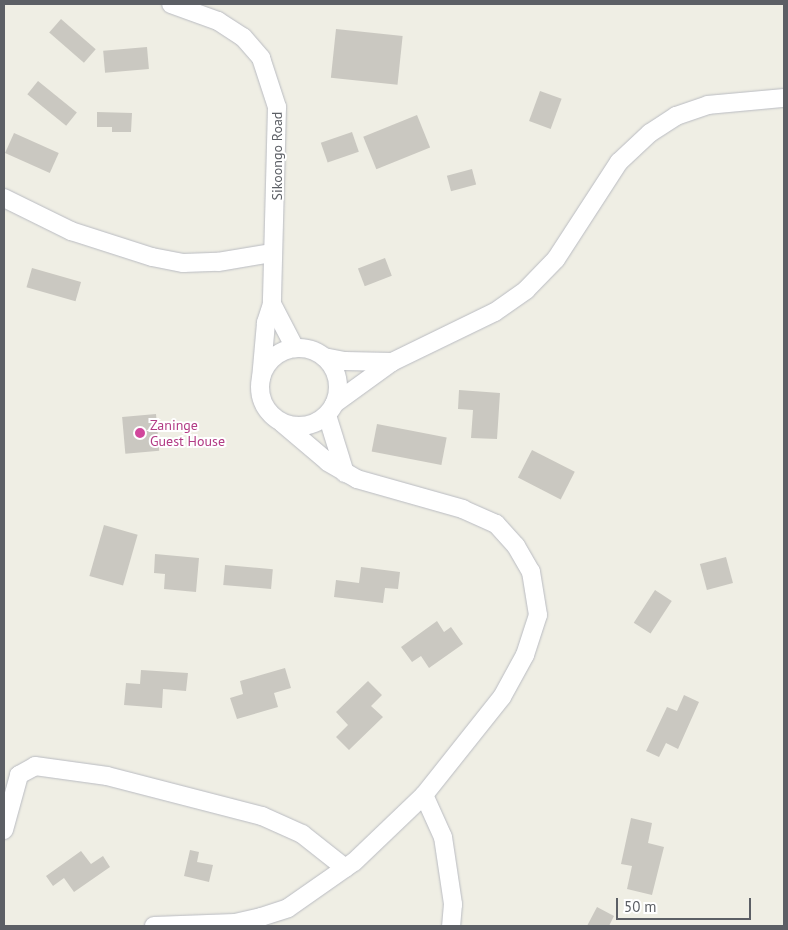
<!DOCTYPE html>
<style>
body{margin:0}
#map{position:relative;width:788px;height:930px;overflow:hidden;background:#efeee4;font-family:"PT Sans",sans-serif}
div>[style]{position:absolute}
.building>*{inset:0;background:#cac8c1;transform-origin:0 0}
.roads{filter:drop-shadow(0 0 1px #b9bbc1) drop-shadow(0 0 1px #b9bbc1)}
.street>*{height:18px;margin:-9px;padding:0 9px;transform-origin:9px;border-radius:9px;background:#fff}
.street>.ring{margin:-9px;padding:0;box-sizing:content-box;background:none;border:18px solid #fff;border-radius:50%}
.dots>*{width:14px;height:14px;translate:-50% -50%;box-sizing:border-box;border:2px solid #fff;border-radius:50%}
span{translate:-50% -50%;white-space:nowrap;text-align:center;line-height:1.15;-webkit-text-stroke:4px #fff;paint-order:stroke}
.street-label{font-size:14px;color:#5c5f65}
.hotel-label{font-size:14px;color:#b23c85}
.left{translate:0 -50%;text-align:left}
.frame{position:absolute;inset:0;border:5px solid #5c5f65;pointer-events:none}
.scale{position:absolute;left:616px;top:898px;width:135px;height:22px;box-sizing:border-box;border:2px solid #5c5f65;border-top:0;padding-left:6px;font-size:15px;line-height:18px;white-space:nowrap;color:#5c5f65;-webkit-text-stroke:4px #fff;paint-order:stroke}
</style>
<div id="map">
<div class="building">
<i style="left:61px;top:19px;width:46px;height:18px;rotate:41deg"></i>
<i style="left:336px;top:29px;width:67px;height:49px;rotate:6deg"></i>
<i style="left:147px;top:47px;width:22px;height:44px;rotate:85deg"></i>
<i style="left:38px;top:81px;width:50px;height:17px;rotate:39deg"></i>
<i style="left:540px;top:91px;width:23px;height:32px;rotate:20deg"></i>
<i style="clip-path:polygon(97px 112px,132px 113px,131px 132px,112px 132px,112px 127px,97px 127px)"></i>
<i style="left:417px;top:115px;width:35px;height:58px;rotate:68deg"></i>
<i style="left:352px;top:132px;width:21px;height:33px;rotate:71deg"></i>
<i style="left:14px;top:133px;width:49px;height:22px;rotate:24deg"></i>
<i style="left:472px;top:169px;width:16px;height:26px;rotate:75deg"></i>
<i style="left:385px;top:258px;width:19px;height:29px;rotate:69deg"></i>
<i style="left:32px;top:268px;width:51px;height:20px;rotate:16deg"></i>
<i style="clip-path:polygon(459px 390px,500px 393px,497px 439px,471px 438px,473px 410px,458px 409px)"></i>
<i style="left:156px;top:414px;width:37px;height:34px;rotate:85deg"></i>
<i style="left:377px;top:424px;width:71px;height:28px;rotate:11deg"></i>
<i style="left:532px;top:450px;width:48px;height:31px;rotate:27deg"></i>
<i style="left:104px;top:525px;width:35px;height:53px;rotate:16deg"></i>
<i style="clip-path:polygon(155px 554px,199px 558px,196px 592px,164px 589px,165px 574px,154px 573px)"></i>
<i style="left:726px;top:557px;width:27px;height:27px;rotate:75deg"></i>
<i style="left:225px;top:565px;width:48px;height:20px;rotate:5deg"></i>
<i style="clip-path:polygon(361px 567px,400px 572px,398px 589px,385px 588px,383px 603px,334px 597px,336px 580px,359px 583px)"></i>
<i style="left:655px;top:590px;width:20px;height:39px;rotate:33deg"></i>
<i style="clip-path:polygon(437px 621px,444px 632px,451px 627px,463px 644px,429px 668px,421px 656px,412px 662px,401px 647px)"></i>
<i style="clip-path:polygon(285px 668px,291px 688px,274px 693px,278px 707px,237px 719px,230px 698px,243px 694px,240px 681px)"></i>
<i style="clip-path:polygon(141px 670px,188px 673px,186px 691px,163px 689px,162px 708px,124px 705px,126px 683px,140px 684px)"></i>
<i style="clip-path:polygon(368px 681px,382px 695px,371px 706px,383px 717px,349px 750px,336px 737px,348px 725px,336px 712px)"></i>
<i style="clip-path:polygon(684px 695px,699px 702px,678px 749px,666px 743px,659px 757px,646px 751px,667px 707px,677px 711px)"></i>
<i style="clip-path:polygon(631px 818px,652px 823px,648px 843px,664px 847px,652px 895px,627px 889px,632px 866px,621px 864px)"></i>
<i style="clip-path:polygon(190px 850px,199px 852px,197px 862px,213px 865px,209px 882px,184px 876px)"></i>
<i style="clip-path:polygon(81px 851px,91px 864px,103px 856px,110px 867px,74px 892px,64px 878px,53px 886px,46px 876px)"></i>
<i style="clip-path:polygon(597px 907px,614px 916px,609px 926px,587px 926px)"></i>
</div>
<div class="roads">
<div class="street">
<i style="left:171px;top:4px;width:50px;rotate:19.9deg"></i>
<i style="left:218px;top:21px;width:30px;rotate:33deg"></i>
<i style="left:243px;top:37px;width:28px;rotate:49deg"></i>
<i style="left:261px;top:58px;width:52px;rotate:71.9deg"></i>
<i style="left:277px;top:107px;width:197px;rotate:91.5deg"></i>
<i style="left:272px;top:304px;width:20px;rotate:108deg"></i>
<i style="left:266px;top:323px;width:56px;rotate:95.1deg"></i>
<i style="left:4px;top:198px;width:75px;rotate:26.2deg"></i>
<i style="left:71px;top:231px;width:85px;rotate:17.8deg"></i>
<i style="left:152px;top:257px;width:32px;rotate:11deg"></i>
<i style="left:183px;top:263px;width:35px;rotate:-2deg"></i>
<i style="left:218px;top:262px;width:55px;rotate:-9.5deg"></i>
<i style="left:272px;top:304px;width:50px;rotate:62.4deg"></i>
<i class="ring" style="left:260px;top:348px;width:60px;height:60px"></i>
<i style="left:324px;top:357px;width:21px;rotate:11deg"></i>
<i style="left:345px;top:361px;width:47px;rotate:1.2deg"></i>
<i style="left:334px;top:404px;width:72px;rotate:-35.9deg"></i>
<i style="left:392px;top:362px;width:114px;rotate:-25.9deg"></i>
<i style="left:495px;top:312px;width:38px;rotate:-35deg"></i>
<i style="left:526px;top:290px;width:43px;rotate:-45.9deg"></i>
<i style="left:556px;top:259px;width:116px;rotate:-57deg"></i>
<i style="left:619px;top:162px;width:42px;rotate:-43.1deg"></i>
<i style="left:650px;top:133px;width:31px;rotate:-33deg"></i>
<i style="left:676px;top:116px;width:34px;rotate:-19deg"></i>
<i style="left:708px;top:105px;width:76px;rotate:-5.3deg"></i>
<i style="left:327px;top:415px;width:61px;rotate:72.8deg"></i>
<i style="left:424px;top:795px;width:46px;rotate:65.7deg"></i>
<i style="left:443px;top:837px;width:68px;rotate:81.5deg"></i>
<i style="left:453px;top:904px;width:22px;rotate:95deg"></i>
<i style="left:4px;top:830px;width:57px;rotate:-74.7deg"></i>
<i style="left:19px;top:775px;width:18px;rotate:-29deg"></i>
<i style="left:35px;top:766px;width:73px;rotate:7.9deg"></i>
<i style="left:107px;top:776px;width:160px;rotate:14.5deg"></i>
<i style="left:262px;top:816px;width:44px;rotate:24.2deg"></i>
<i style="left:302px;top:834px;width:55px;rotate:38.3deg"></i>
<i style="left:154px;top:926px;width:81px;rotate:-2.1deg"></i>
<i style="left:235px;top:923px;width:27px;rotate:-13deg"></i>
<i style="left:261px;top:917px;width:28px;rotate:-18deg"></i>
<i style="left:288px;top:908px;width:80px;rotate:-34.9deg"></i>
<i style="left:354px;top:862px;width:97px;rotate:-43.7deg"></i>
<i style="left:424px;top:795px;width:125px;rotate:-51.5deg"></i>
<i style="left:502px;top:697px;width:48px;rotate:-61.3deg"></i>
<i style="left:525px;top:655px;width:42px;rotate:-72deg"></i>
<i style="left:538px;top:615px;width:44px;rotate:-99.2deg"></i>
<i style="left:531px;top:572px;width:30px;rotate:-120deg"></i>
<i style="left:516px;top:546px;width:30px;rotate:-132deg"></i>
<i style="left:496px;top:524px;width:36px;rotate:-156deg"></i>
<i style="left:463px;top:509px;width:110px;rotate:-164.2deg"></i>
<i style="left:357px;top:479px;width:34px;rotate:-150deg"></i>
<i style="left:328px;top:462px;width:60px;rotate:-139.7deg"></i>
</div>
</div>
<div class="dots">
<i style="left:140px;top:433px;background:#d1479c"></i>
</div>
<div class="street-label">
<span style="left:277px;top:156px;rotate:-90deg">Sikoongo Road</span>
</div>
<div class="hotel-label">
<span class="left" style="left:150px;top:433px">Zaninge<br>Guest House</span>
</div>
<div class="frame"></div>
<div class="scale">50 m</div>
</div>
